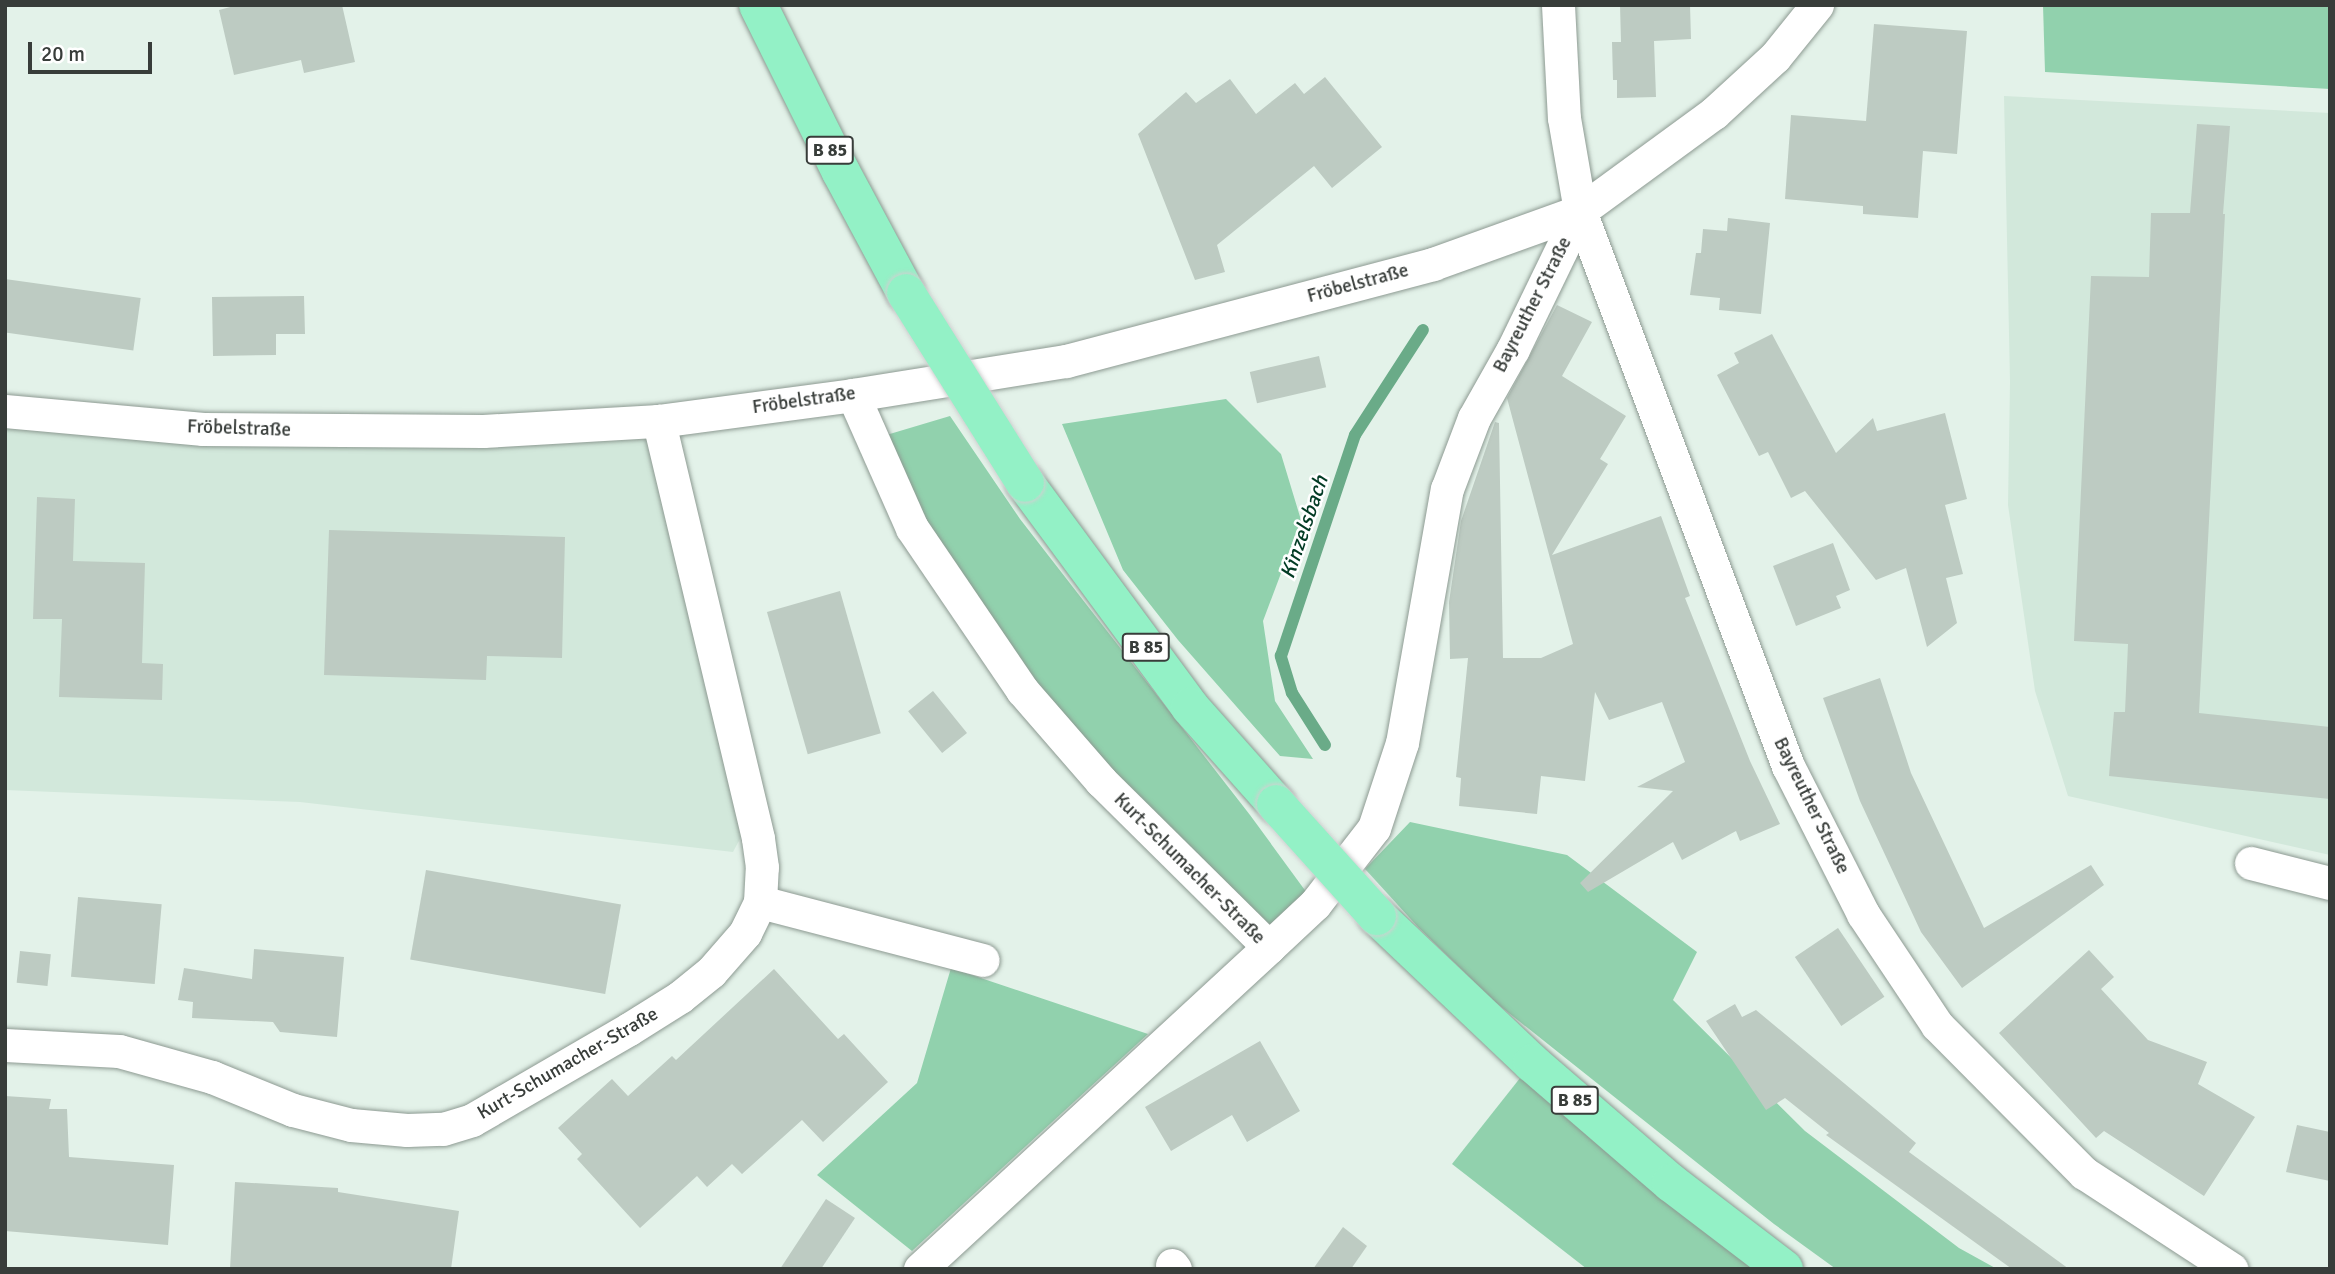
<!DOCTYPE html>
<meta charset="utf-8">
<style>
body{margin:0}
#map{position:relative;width:2335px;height:1274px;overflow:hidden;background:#e3f2e9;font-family:Signika,sans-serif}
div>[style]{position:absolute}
.built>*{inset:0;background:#d2e8db}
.green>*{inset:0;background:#91d1ad}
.stream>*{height:12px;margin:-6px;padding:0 6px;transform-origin:6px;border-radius:6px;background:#6aab88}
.building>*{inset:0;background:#bdcbc2;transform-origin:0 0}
.roads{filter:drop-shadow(0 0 2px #8d9a92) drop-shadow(0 0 2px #8d9a92)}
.minor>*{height:33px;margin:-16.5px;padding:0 16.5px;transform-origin:16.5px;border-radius:16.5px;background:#fff}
.primary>*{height:38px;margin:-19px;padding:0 19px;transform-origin:19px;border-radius:19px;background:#93f1c6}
.bridges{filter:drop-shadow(0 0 2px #cfd0d0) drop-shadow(0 0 2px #cfd0d0)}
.primary-bridge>*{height:38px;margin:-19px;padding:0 19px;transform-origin:19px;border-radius:19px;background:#93f1c6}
span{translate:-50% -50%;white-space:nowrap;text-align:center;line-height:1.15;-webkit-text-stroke:5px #fff;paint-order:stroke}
.shield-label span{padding:2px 5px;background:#fff;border:2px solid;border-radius:5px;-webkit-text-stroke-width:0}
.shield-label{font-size:18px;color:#383d3a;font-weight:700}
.street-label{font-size:19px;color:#383d3a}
.water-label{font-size:21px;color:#023b24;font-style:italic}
.frame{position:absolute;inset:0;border:7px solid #383d3a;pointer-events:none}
.scale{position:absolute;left:28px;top:42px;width:124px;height:32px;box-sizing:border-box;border:4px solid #383d3a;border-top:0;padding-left:9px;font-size:21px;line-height:24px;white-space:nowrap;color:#383d3a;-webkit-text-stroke:5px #fff;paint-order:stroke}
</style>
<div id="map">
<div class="built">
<i style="clip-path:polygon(2004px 96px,2330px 113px,2330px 855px,2068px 796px,2035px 691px,2008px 505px,2010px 382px)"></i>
<i style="clip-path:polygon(5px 422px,646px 438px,742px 835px,733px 852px,300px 802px,5px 790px)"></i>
</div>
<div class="green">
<i style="clip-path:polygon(2043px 5px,2330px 5px,2330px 89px,2045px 72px)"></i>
<i style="clip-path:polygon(1226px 399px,1281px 454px,1301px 520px,1263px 621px,1275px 701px,1313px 759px,1280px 756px,1178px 640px,1123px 570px,1062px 424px)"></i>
<i style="clip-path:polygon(950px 416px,1020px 519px,1250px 815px,1315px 904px,1269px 947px,1022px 690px,873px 439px)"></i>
<i style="clip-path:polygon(1410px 822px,1567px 855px,1697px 952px,1673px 1000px,1805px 1131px,1959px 1248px,1997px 1269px,1836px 1269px,1774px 1224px,1495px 1002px,1418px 927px,1365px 869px)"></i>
<i style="clip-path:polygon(951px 968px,1148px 1034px,912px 1251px,817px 1175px,917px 1083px)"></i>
<i style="clip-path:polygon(1532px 1063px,1784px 1269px,1587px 1269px,1452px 1164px)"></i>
</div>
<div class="stream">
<i style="left:1325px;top:745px;width:62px;rotate:-122.4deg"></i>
<i style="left:1292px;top:693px;width:39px;rotate:-107deg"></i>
<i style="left:1281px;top:656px;width:233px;rotate:-71.5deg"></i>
<i style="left:1355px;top:435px;width:125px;rotate:-57.1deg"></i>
</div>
<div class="building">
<i style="clip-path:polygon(238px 5px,342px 5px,355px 62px,304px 73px,301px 60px,234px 75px,219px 10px)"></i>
<i style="clip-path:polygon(1620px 5px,1690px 5px,1691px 39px,1654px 41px,1656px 97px,1617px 98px,1617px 80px,1613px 80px,1612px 42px,1621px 42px)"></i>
<i style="clip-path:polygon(1874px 24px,1967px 31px,1957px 154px,1923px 151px,1918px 218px,1863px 214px,1863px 206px,1785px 199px,1791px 115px,1866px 121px)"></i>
<i style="clip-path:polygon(1325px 77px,1382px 147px,1332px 188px,1314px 166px,1217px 245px,1225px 272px,1195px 280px,1138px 134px,1186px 92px,1196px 103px,1230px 79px,1256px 114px,1295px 83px,1304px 94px)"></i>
<i style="clip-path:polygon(2197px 124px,2230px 126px,2223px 214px,2225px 214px,2199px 713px,2330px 727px,2330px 799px,2109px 776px,2114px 712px,2125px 712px,2128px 644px,2074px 641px,2091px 276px,2149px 277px,2151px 213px,2190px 213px)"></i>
<i style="clip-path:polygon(1728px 218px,1770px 223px,1761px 314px,1719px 310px,1720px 298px,1690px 295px,1696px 253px,1701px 253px,1703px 229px,1727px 231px)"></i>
<i style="left:5px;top:279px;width:137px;height:53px;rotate:8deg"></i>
<i style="clip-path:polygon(304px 296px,305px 334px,276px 334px,276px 355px,213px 356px,212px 297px)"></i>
<i style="clip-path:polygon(1557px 305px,1592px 322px,1562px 376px,1626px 416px,1600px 459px,1608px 464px,1552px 555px,1661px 516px,1690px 596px,1685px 598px,1750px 761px,1780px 824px,1740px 841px,1736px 831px,1682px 860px,1673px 842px,1588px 892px,1580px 883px,1673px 791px,1637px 787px,1685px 762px,1662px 702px,1609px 720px,1595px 692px,1585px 781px,1541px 776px,1537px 814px,1459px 806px,1461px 778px,1456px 777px,1468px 658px,1450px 659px,1449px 602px,1461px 521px,1495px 422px,1499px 423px,1503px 658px,1541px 658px,1573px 644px,1507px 398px)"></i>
<i style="clip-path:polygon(1772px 334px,1836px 453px,1873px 418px,1877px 431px,1945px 413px,1967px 499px,1945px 505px,1963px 574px,1946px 578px,1957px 623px,1927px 647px,1906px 568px,1876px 580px,1805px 491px,1791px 498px,1768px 452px,1759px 456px,1717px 375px,1739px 363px,1734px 353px)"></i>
<i style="left:1319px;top:356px;width:32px;height:71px;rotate:77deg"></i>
<i style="clip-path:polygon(37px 497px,75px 499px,73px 561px,145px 563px,142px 663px,163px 664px,162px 700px,59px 697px,62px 619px,33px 619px)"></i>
<i style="clip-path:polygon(329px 530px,565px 537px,562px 658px,487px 656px,486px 680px,324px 675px)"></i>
<i style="clip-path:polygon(1833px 543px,1850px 590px,1836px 596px,1841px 608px,1796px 626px,1773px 566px)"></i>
<i style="left:840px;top:591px;width:148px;height:76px;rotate:74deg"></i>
<i style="clip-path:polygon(1880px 678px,1911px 773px,1984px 928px,2091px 865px,2104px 885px,1962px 988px,1921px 932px,1860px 801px,1823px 698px)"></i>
<i style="left:933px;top:691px;width:54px;height:32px;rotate:51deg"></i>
<i style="left:426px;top:870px;width:198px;height:91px;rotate:10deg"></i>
<i style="left:78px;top:897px;width:84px;height:80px;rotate:5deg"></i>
<i style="left:1838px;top:928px;width:83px;height:52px;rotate:56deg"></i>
<i style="clip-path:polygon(254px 949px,344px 957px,337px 1037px,280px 1032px,273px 1022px,192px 1018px,193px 1002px,178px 1000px,184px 968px,252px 979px)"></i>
<i style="clip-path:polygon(2089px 950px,2114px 977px,2101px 989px,2148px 1040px,2207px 1062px,2198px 1084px,2255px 1117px,2204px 1196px,2104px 1131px,2096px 1138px,1999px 1033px)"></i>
<i style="left:20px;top:951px;width:31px;height:32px;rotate:6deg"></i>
<i style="clip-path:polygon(774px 969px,838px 1039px,844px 1034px,888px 1082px,823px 1142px,802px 1120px,742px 1174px,732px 1164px,707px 1187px,697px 1176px,640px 1228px,577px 1159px,582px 1154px,558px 1128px,612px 1079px,628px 1096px,672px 1056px,676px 1060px)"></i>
<i style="clip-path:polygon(1735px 1004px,1742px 1017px,1756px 1010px,1916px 1143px,1909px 1152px,2069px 1269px,2012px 1269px,1826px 1135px,1829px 1133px,1785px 1098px,1766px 1110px,1706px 1021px)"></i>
<i style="clip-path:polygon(1260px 1041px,1300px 1111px,1247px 1142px,1232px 1115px,1171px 1151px,1145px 1107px)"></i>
<i style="clip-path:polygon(5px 1096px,51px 1099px,49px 1109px,67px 1109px,69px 1157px,174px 1165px,168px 1245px,5px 1231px)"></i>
<i style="clip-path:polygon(2297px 1125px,2330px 1132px,2330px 1181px,2286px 1172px)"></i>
<i style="clip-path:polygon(235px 1182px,338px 1188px,338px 1192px,459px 1211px,451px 1269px,230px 1269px)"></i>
<i style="clip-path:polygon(826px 1199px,855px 1218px,821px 1269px,780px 1269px)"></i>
<i style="clip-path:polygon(1343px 1227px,1367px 1246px,1351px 1269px,1313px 1269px)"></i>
</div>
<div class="roads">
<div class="minor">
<i style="left:1558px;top:5px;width:113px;rotate:87deg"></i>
<i style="left:1564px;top:118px;width:94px;rotate:80.2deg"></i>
<i style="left:1580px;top:211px;width:593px;rotate:69.46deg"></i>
<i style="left:1788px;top:766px;width:166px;rotate:63.1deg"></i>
<i style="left:1863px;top:914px;width:133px;rotate:56.3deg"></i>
<i style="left:1937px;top:1025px;width:209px;rotate:45.2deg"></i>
<i style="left:2084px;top:1173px;width:176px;rotate:33.1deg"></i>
<i style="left:853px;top:395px;width:145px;rotate:66.1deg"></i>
<i style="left:912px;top:528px;width:196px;rotate:55.8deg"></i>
<i style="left:1022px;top:690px;width:121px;rotate:49deg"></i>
<i style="left:1101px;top:781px;width:236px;rotate:44.7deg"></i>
<i style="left:1269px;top:947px;width:475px;rotate:137.3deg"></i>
<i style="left:5px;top:411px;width:199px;rotate:5.2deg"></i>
<i style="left:203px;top:429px;width:280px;rotate:0.4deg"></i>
<i style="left:483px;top:431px;width:176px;rotate:-3.3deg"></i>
<i style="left:659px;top:421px;width:196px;rotate:-7.6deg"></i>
<i style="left:853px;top:395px;width:216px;rotate:-9.1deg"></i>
<i style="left:1066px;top:361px;width:380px;rotate:-14.8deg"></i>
<i style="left:1433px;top:264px;width:156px;rotate:-19.8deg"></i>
<i style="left:1580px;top:211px;width:166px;rotate:-36.2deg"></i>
<i style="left:1714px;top:113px;width:83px;rotate:-42.6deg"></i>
<i style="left:1775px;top:57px;width:67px;rotate:-51.1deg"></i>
<i style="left:2251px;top:863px;width:81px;rotate:14.2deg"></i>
<i style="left:760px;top:902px;width:230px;rotate:14.6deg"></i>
<i style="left:1269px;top:947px;width:63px;rotate:-43.1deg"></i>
<i style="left:1315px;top:904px;width:96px;rotate:-52.2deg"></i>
<i style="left:1374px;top:828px;width:89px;rotate:-71.8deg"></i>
<i style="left:1402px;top:743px;width:258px;rotate:-80deg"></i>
<i style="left:1447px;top:489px;width:76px;rotate:-69.2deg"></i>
<i style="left:1474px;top:418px;width:79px;rotate:-60.5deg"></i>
<i style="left:1513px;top:349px;width:153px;rotate:-64.1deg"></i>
<i style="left:5px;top:1045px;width:114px;rotate:3deg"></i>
<i style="left:119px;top:1051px;width:97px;rotate:15.6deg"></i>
<i style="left:212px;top:1077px;width:87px;rotate:22.2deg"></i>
<i style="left:293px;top:1110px;width:60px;rotate:14.5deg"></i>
<i style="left:351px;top:1125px;width:56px;rotate:5.1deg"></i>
<i style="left:407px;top:1130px;width:36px;rotate:-2deg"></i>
<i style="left:443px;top:1129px;width:30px;rotate:-17deg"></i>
<i style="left:472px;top:1120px;width:181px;rotate:-30.1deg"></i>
<i style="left:629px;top:1029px;width:60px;rotate:-32.1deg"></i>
<i style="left:680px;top:997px;width:40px;rotate:-39deg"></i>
<i style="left:711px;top:972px;width:52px;rotate:-48.9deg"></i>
<i style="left:745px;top:933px;width:34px;rotate:-64deg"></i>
<i style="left:760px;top:902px;width:35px;rotate:-87deg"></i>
<i style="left:762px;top:867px;width:29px;rotate:-98deg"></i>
<i style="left:758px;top:838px;width:429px;rotate:-103.4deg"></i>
<i style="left:1172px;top:1265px;width:5px;rotate:53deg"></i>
</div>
<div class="primary">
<i style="left:758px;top:5px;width:186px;rotate:63.6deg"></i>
<i style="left:841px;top:172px;width:137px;rotate:61.8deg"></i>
<i style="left:1025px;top:483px;width:278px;rotate:53.6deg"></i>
<i style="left:1190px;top:707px;width:130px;rotate:48.4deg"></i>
<i style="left:1377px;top:916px;width:214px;rotate:43.5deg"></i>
<i style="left:1532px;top:1063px;width:184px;rotate:40.8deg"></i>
<i style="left:1671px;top:1183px;width:142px;rotate:37.3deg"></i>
</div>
</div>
<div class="bridges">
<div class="primary-bridge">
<i style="left:906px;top:293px;width:224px;rotate:57.9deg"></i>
<i style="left:1276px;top:804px;width:151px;rotate:48deg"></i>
</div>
</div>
<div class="shield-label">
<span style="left:830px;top:150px">B 85</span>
<span style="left:1146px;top:647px">B 85</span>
<span style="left:1575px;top:1100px">B 85</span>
</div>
<div class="street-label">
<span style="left:1358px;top:284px;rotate:-15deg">Fröbelstraße</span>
<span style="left:1533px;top:305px;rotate:-63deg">Bayreuther Straße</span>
<span style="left:804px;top:401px;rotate:-8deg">Fröbelstraße</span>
<span style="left:239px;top:429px;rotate:2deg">Fröbelstraße</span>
<span style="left:1811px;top:806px;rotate:64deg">Bayreuther Straße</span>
<span style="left:1189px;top:869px;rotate:45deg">Kurt-Schumacher-Straße</span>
<span style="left:568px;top:1064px;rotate:-30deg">Kurt-Schumacher-Straße</span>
</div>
<div class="water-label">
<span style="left:1304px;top:527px;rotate:-71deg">Kinzelsbach</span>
</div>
<div class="frame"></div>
<div class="scale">20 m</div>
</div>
